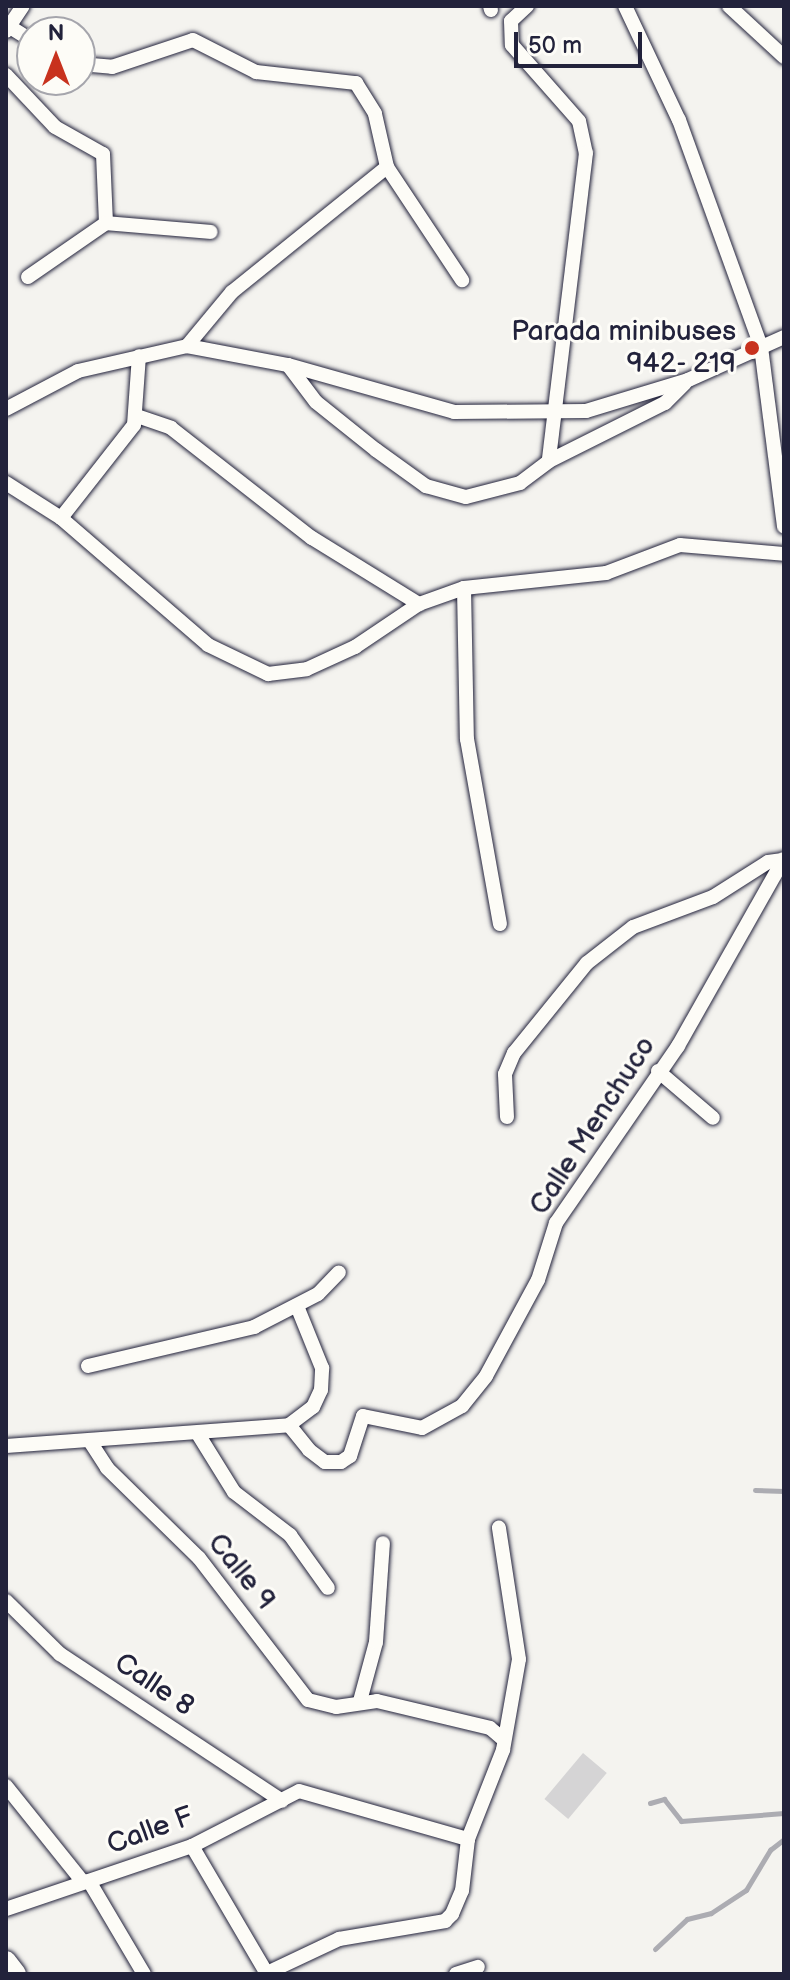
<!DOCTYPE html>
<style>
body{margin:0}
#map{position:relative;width:790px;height:1980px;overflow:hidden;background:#f4f3ef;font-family:"Balsamiq Sans",sans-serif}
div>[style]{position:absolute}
.green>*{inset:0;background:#d5d4d5;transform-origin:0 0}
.stream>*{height:5px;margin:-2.5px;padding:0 2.5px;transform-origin:2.5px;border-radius:2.5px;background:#acacb2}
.roads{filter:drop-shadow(0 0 2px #22223b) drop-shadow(0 0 2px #22223b)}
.minor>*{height:14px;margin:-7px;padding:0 7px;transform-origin:7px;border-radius:7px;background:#fdfcf7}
.secondary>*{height:20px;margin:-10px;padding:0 10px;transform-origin:10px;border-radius:10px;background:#fdfcf7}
.dots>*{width:22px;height:22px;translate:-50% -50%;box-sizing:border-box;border:4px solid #fdfcf7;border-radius:50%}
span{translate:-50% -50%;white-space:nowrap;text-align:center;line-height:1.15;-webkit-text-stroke:6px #fdfcf7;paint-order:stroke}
.poi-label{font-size:28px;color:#22223b}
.right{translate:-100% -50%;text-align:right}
.street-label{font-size:28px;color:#22223b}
.frame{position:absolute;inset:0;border:8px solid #22223b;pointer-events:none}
.north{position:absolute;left:16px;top:16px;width:80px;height:80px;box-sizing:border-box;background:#fdfcf7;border:2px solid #a5a5ac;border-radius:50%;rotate:0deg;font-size:22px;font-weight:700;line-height:32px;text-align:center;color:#22223b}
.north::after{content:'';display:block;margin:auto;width:28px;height:36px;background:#c8321e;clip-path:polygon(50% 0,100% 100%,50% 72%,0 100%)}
.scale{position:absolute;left:514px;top:32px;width:128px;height:36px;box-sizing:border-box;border:4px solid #22223b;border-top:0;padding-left:10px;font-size:24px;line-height:28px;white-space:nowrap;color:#22223b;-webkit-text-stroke:6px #fdfcf7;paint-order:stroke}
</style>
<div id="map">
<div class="green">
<i style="left:583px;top:1753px;width:31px;height:60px;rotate:40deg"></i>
</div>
<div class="stream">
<i style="left:755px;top:1490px;width:29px;rotate:2deg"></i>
<i style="left:650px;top:1803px;width:15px;rotate:-16deg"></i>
<i style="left:664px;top:1799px;width:28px;rotate:52deg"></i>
<i style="left:681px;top:1821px;width:103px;rotate:-4.4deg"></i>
<i style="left:655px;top:1949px;width:44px;rotate:-43.2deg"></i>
<i style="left:687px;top:1919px;width:25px;rotate:-14deg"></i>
<i style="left:711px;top:1913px;width:42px;rotate:-33.3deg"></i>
<i style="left:746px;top:1890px;width:47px;rotate:-59deg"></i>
<i style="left:770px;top:1850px;width:18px;rotate:-38deg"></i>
</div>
<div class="roads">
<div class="minor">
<i style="left:490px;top:6px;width:4px;rotate:76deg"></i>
<i style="left:527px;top:6px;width:22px;rotate:137deg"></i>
<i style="left:511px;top:21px;width:24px;rotate:88deg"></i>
<i style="left:512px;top:45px;width:101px;rotate:48.6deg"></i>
<i style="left:579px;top:121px;width:33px;rotate:78deg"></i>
<i style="left:586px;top:153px;width:310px;rotate:96.9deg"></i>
<i style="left:625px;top:6px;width:126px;rotate:64.7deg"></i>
<i style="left:679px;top:120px;width:241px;rotate:70.1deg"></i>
<i style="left:761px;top:347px;width:181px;rotate:82.7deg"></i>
<i style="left:729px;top:6px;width:75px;rotate:42.8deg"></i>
<i style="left:10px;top:27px;width:26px;rotate:32deg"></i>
<i style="left:6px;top:31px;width:30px;rotate:-56deg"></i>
<i style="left:80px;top:64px;width:32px;rotate:5deg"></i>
<i style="left:112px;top:67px;width:85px;rotate:-18.4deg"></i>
<i style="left:193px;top:40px;width:71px;rotate:26.9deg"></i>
<i style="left:256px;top:72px;width:101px;rotate:6.3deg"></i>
<i style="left:356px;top:83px;width:36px;rotate:58deg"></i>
<i style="left:375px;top:114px;width:54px;rotate:77.2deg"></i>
<i style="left:387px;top:167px;width:136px;rotate:56.4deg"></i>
<i style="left:6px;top:75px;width:71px;rotate:46.7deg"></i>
<i style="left:55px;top:127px;width:55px;rotate:29.4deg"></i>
<i style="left:103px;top:154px;width:69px;rotate:87.5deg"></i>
<i style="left:28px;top:277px;width:95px;rotate:-34.7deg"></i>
<i style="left:106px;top:223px;width:105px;rotate:4.9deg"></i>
<i style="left:187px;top:346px;width:70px;rotate:-50.2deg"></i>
<i style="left:232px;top:292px;width:199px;rotate:-38.9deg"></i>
<i style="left:288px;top:365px;width:46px;rotate:52.9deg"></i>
<i style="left:316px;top:402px;width:77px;rotate:38.7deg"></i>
<i style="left:376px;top:450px;width:62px;rotate:35.8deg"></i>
<i style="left:426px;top:486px;width:41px;rotate:15.4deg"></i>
<i style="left:466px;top:497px;width:56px;rotate:-14.5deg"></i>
<i style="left:520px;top:483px;width:36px;rotate:-37deg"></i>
<i style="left:549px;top:461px;width:130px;rotate:-26.6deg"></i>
<i style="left:665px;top:403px;width:28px;rotate:-45deg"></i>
<i style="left:6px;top:409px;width:81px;rotate:-27.8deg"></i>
<i style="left:78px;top:371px;width:112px;rotate:-12.9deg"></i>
<i style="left:187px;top:346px;width:103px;rotate:10.7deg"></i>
<i style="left:288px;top:365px;width:173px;rotate:15.8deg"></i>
<i style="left:454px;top:412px;width:132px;rotate:-0.4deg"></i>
<i style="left:586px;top:411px;width:107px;rotate:-16.9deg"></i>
<i style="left:688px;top:380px;width:105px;rotate:-24.1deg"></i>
<i style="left:137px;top:416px;width:36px;rotate:19deg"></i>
<i style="left:171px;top:428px;width:179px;rotate:38deg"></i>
<i style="left:312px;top:538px;width:126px;rotate:31.7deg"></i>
<i style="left:6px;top:483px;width:65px;rotate:32.5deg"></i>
<i style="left:61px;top:518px;width:194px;rotate:40.8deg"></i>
<i style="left:208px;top:645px;width:67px;rotate:25.8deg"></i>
<i style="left:268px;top:674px;width:39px;rotate:-7deg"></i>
<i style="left:307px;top:669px;width:53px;rotate:-24.6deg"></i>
<i style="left:355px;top:647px;width:77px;rotate:-33.9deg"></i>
<i style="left:419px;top:604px;width:48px;rotate:-19.6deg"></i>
<i style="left:464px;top:588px;width:143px;rotate:-6deg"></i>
<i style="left:606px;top:573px;width:79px;rotate:-20.7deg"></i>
<i style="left:680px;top:545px;width:104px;rotate:4.9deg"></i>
<i style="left:61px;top:518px;width:118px;rotate:-51.9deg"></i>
<i style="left:134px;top:425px;width:69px;rotate:-85.9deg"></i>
<i style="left:464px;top:588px;width:151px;rotate:88.9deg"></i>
<i style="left:467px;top:739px;width:188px;rotate:79.9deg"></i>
<i style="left:658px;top:1071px;width:72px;rotate:40.5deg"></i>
<i style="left:507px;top:1117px;width:43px;rotate:-92.7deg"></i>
<i style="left:505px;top:1074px;width:23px;rotate:-67deg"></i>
<i style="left:514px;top:1053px;width:116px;rotate:-51deg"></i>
<i style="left:587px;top:963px;width:58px;rotate:-38deg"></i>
<i style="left:633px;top:927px;width:85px;rotate:-20.6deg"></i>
<i style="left:713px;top:897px;width:65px;rotate:-32.5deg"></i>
<i style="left:768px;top:862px;width:15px;rotate:-8deg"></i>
<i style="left:88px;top:1366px;width:171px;rotate:-13.2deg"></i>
<i style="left:254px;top:1327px;width:72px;rotate:-27.3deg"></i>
<i style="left:318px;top:1294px;width:30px;rotate:-46deg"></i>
<i style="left:289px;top:1425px;width:32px;rotate:51deg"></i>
<i style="left:309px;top:1450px;width:20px;rotate:37deg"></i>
<i style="left:325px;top:1462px;width:16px"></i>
<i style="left:341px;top:1462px;width:11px;rotate:-34deg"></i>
<i style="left:350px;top:1456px;width:42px;rotate:-72deg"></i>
<i style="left:363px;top:1416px;width:60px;rotate:11.5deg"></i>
<i style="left:422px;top:1428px;width:46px;rotate:-28.8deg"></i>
<i style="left:462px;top:1406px;width:38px;rotate:-51deg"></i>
<i style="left:486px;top:1376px;width:109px;rotate:-61.6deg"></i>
<i style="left:538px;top:1280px;width:60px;rotate:-72.5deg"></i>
<i style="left:556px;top:1223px;width:215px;rotate:-55.4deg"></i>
<i style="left:678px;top:1046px;width:215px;rotate:-60.5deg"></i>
<i style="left:198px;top:1434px;width:68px;rotate:58.2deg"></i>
<i style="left:234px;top:1492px;width:71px;rotate:37.5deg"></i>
<i style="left:290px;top:1535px;width:65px;rotate:54.4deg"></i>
<i style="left:91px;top:1443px;width:30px;rotate:57deg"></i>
<i style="left:107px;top:1468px;width:129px;rotate:44.4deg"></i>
<i style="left:199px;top:1558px;width:179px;rotate:52.5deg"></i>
<i style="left:308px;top:1700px;width:29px;rotate:14deg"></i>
<i style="left:336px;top:1707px;width:41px;rotate:-8.3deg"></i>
<i style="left:377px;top:1701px;width:116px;rotate:13.4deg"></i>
<i style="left:490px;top:1728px;width:16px;rotate:40deg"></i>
<i style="left:6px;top:1446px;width:284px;rotate:-4.2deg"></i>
<i style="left:289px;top:1425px;width:30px;rotate:-37deg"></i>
<i style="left:313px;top:1407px;width:19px;rotate:-65deg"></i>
<i style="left:321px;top:1390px;width:22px;rotate:-87deg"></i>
<i style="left:322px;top:1368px;width:67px;rotate:-112deg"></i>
<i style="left:6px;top:1601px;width:76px;rotate:44.5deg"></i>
<i style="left:60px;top:1654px;width:266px;rotate:33.5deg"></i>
<i style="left:360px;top:1701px;width:61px;rotate:-74.8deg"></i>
<i style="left:376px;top:1642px;width:99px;rotate:-86deg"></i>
<i style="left:6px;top:1786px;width:123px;rotate:51.3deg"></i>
<i style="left:192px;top:1846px;width:148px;rotate:59.6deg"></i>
<i style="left:89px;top:1881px;width:108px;rotate:59.4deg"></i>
<i style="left:6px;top:1909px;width:196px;rotate:-18.7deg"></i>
<i style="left:192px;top:1846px;width:120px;rotate:-27.2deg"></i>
<i style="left:299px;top:1791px;width:176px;rotate:15.9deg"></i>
<i style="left:267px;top:1973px;width:80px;rotate:-25.3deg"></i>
<i style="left:339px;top:1939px;width:108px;rotate:-9.6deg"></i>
<i style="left:445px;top:1921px;width:10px;rotate:-45deg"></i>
<i style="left:452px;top:1914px;width:25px;rotate:-67deg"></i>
<i style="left:462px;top:1891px;width:52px;rotate:-83.4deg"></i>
<i style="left:468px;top:1839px;width:96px;rotate:-68.5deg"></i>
<i style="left:503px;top:1750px;width:92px;rotate:-80deg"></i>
<i style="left:519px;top:1659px;width:133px;rotate:-98.7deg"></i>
<i style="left:456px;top:1974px;width:23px;rotate:-18deg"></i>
</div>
<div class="secondary">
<i style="left:6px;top:1961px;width:16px;rotate:52deg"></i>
</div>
</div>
<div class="dots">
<i style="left:752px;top:348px;background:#c8321e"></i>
</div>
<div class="poi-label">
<span class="right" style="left:736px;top:348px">Parada minibuses<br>942- 219</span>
</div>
<div class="street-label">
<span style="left:593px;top:1126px;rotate:-57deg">Calle Menchuco</span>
<span style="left:241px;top:1572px;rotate:51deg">Calle 9</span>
<span style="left:154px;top:1685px;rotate:34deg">Calle 8</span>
<span style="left:150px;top:1831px;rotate:-20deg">Calle F</span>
</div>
<div class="frame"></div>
<div class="north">N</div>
<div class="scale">50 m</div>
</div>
